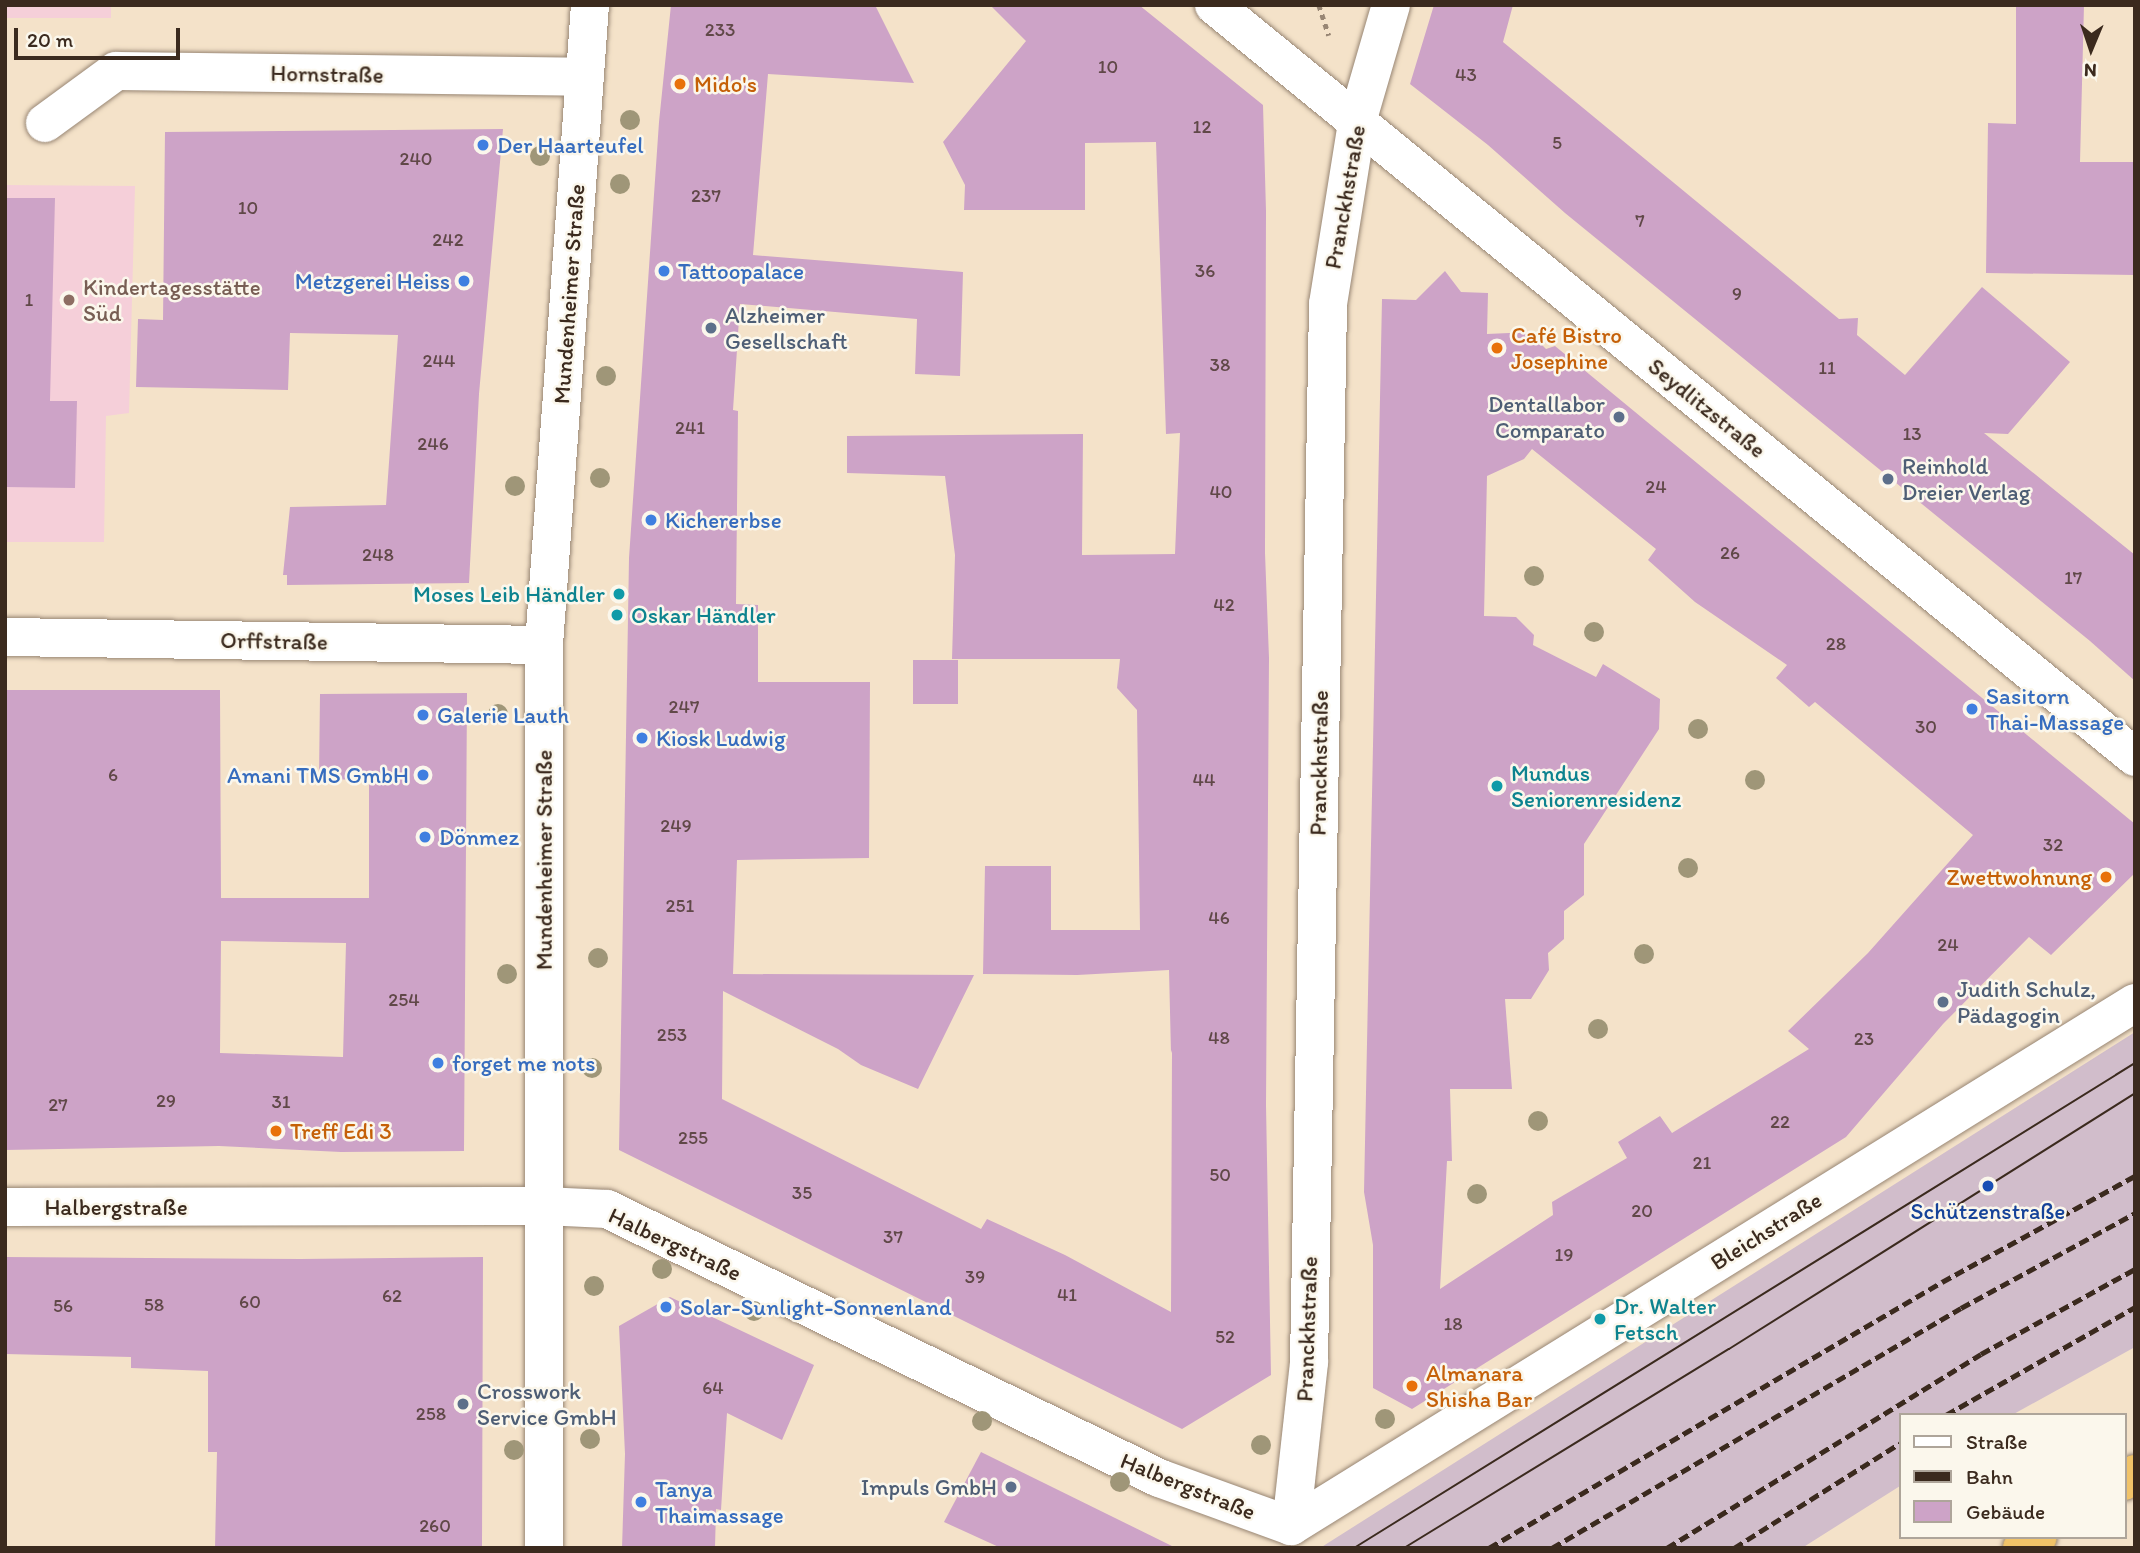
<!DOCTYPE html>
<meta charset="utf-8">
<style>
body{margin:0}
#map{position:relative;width:2140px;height:1553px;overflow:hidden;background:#f4e2c9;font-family:Itim,sans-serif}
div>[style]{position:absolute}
.built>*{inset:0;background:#f5cfd9;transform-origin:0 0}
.industrial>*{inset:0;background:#d1bdcb}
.building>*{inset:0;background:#cda3c7;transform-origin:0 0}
.path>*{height:4.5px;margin-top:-2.25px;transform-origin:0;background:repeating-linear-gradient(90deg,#988674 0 5px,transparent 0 10px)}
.roads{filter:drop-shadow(0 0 2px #988674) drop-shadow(0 0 2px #988674)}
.minor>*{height:38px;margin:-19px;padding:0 19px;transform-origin:19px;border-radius:19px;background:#fff}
.highway>*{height:38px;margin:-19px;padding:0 19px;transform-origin:19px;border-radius:19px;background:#f1c369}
.tram>*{height:2px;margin:-1px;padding:0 1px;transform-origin:1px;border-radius:1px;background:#3b2a1e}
.rail>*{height:5px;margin-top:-2.5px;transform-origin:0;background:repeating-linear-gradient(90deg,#3b2a1e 0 10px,transparent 0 15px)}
.trees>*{width:20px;height:20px;margin:-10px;border-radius:50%;background:#9f9678}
.dots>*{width:19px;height:19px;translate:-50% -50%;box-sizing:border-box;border:4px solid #fbf7ec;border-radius:50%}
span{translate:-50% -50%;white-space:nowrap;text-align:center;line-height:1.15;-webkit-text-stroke:5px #fbf7ec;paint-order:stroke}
.number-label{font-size:19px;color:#604848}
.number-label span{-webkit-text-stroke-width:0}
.street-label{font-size:23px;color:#3b2a1e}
.food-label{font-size:23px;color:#c56008}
.left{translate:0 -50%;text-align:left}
.right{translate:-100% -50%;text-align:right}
.shop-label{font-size:23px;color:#366cbe}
.education-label{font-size:23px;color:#785e54}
.service-label{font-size:23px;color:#4e5e75}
.culture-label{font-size:23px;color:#0d838f}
.transit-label{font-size:23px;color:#164399}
.frame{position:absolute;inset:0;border:7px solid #3b2a1e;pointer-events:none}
.legend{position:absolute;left:1899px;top:1413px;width:228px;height:126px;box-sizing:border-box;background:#fbf7ec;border:2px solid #aea59a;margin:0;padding:9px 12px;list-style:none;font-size:21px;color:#3b2a1e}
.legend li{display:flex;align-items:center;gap:14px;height:35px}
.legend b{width:35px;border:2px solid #aea59a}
.north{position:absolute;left:2056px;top:14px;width:70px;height:70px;-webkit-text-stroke:5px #fbf7ec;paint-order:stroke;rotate:182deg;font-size:19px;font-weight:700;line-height:28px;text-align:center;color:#3b2a1e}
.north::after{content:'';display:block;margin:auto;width:24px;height:32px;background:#3b2a1e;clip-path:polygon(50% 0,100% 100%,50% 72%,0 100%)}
.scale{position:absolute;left:14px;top:28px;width:166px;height:32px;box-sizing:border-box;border:4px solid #3b2a1e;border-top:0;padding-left:9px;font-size:21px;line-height:24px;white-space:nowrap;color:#3b2a1e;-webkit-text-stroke:5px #fbf7ec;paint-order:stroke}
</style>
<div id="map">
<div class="built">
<i style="left:5px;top:5px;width:106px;height:13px"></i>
<i style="clip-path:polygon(5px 185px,135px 186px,129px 413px,106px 416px,104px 542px,5px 542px)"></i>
</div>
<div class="industrial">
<i style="clip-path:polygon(2135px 1032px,2135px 1347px,2012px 1415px,1900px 1415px,1900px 1486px,1802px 1548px,1320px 1548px)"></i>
</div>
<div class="building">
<i style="clip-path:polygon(671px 5px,875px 5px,914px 83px,768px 74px,753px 255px,963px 272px,960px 376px,915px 374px,917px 319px,740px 304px,733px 410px,738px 411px,736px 604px,758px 605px,758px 682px,870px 682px,869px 858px,737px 860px,733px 974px,974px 975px,918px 1089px,861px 1065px,838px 1049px,723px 991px,722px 1099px,981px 1229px,987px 1219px,1065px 1255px,1171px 1312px,1172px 1050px,1171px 1053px,1169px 970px,1077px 975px,983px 974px,985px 866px,1051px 866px,1051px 930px,1140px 930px,1137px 710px,1117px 688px,1120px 659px,952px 659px,955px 555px,945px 476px,847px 473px,847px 436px,1083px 434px,1082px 555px,1175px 554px,1180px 433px,1166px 434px,1156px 142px,1085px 143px,1085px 210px,964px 210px,965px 185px,943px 142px,1026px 41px,990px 5px,1139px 5px,1263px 105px,1266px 211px,1265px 553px,1269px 658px,1266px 1105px,1271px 1375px,1182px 1429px,619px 1150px,629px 558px,659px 122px)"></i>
<i style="clip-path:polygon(1434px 5px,1513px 5px,1503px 42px,1839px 319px,1858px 318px,1857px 335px,1905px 375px,1982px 287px,2070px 362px,2008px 434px,1984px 433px,2135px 555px,2135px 681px,2090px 641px,1565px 213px,1488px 145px,1410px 84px)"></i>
<i style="clip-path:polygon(2016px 5px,2084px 5px,2080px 162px,2135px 162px,2135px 275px,1986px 273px,1988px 123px,2016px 124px)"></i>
<i style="clip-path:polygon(503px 129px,479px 394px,469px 583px,287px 585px,287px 575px,283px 575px,290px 507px,386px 505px,398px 335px,290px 333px,288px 390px,136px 387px,138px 319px,163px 320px,165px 132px)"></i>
<i style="clip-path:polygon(5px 198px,55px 198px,50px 401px,77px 401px,75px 488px,5px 487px)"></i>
<i style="clip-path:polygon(evenodd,1445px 271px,1461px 292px,1488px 293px,1487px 334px,1529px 332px,1546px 349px,1555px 346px,2135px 824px,2135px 873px,2051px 955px,2029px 937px,1943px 1024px,1846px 1137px,1412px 1409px,1373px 1388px,1373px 1245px,1364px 1192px,1382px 299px,1416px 300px,1445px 271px,1532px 449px,1656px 549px,1648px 560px,1695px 602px,1787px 665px,1776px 678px,1809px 707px,1815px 702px,1973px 835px,1868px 953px,1788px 1031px,1809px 1049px,1672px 1133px,1660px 1116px,1618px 1142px,1627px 1158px,1552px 1202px,1553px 1215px,1440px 1289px,1447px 1161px,1452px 1161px,1450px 1089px,1512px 1089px,1505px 999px,1531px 999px,1549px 970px,1548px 953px,1564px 939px,1564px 911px,1584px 895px,1584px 844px,1659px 729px,1660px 699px,1603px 664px,1596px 677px,1533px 645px,1534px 635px,1516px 617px,1484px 616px,1487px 476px,1524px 459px,1532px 449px)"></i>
<i style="left:913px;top:660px;width:45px;height:44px"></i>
<i style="clip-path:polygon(evenodd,5px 690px,220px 690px,221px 898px,369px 898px,369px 780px,319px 779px,320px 694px,467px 693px,464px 1151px,341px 1152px,219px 1146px,5px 1150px,5px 690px,221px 941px,346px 943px,343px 1057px,220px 1053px,221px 941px)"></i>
<i style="clip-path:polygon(5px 1257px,301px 1259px,483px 1257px,482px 1548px,215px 1548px,217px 1452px,208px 1452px,208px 1371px,131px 1368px,131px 1357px,5px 1354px)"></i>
<i style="clip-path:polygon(670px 1297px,814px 1365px,782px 1440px,727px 1413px,721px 1510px,716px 1509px,715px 1548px,622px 1548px,625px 1454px,619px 1326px)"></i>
<i style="clip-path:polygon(981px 1452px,1176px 1548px,1001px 1548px,944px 1522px)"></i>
</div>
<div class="path">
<i style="left:1319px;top:5px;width:32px;rotate:72deg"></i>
</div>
<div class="roads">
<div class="minor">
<i style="left:1214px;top:5px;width:1189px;rotate:39.23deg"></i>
<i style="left:45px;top:123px;width:88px;rotate:-36.2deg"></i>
<i style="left:116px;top:71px;width:469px;rotate:0.7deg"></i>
<i style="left:5px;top:637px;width:539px;rotate:0.85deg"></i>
<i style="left:5px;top:1207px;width:539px;rotate:-0.11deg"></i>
<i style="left:544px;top:1206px;width:63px;rotate:2.7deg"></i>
<i style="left:607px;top:1209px;width:614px;rotate:25.98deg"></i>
<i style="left:1159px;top:1478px;width:140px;rotate:20deg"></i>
<i style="left:1291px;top:1526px;width:165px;rotate:-83.7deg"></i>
<i style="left:1309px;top:1362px;width:1058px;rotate:-88.97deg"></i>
<i style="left:1328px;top:304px;width:184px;rotate:-80.9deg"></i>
<i style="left:1357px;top:122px;width:122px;rotate:-73.8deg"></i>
<i style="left:1291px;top:1526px;width:993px;rotate:-31.79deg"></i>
<i style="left:544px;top:1548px;width:903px;rotate:-90deg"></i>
<i style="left:544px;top:645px;width:642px;rotate:-85.89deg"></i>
</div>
<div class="highway">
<i style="left:2124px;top:1481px;width:13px;rotate:-32deg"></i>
<i style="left:2022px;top:1548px;width:19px;rotate:-35deg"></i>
</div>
</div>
<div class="tram">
<i style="left:1354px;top:1548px;width:919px;rotate:-31.84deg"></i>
<i style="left:1404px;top:1548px;width:381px;rotate:-31.5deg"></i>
<i style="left:1729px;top:1349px;width:480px;rotate:-32.2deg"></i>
</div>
<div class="rail">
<i style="left:1946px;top:1415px;width:218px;rotate:-29.7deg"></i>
<i style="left:1489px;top:1548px;width:525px;rotate:-30.42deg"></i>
<i style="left:1942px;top:1282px;width:220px;rotate:-28.8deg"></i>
<i style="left:1552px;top:1548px;width:474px;rotate:-30.4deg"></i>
<i style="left:1961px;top:1308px;width:198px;rotate:-28.6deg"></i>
<i style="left:1667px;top:1548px;width:369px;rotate:-31.7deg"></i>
<i style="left:1981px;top:1354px;width:176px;rotate:-28.9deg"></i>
<i style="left:1734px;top:1548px;width:196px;rotate:-32.3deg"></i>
</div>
<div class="trees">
<i style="left:630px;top:120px"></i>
<i style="left:540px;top:156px"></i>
<i style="left:620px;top:184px"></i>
<i style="left:606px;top:376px"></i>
<i style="left:600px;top:478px"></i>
<i style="left:515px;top:486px"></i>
<i style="left:1534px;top:576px"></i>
<i style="left:1594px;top:632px"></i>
<i style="left:498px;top:714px"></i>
<i style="left:1698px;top:729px"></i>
<i style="left:1755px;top:780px"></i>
<i style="left:1688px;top:868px"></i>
<i style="left:1644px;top:954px"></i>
<i style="left:598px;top:958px"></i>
<i style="left:507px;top:974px"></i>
<i style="left:1598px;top:1029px"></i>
<i style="left:592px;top:1068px"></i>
<i style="left:1538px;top:1121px"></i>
<i style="left:1477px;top:1194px"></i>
<i style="left:662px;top:1269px"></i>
<i style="left:594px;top:1286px"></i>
<i style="left:754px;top:1311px"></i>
<i style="left:1385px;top:1419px"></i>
<i style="left:982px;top:1421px"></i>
<i style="left:590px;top:1439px"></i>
<i style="left:1261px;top:1445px"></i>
<i style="left:514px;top:1450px"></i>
<i style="left:1120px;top:1482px"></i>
</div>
<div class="dots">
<i style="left:680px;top:84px;background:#e8710a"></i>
<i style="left:483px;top:145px;background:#3f7fe0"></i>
<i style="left:664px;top:271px;background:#3f7fe0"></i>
<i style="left:464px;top:281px;background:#3f7fe0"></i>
<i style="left:69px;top:300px;background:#8d6e63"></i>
<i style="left:711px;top:328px;background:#5c6f8a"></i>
<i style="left:1497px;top:348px;background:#e8710a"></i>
<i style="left:1619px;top:417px;background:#5c6f8a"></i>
<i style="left:1888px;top:479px;background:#5c6f8a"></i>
<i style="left:651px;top:520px;background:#3f7fe0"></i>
<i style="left:619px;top:594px;background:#0f9aa8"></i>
<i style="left:617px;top:615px;background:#0f9aa8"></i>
<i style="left:1972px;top:709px;background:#3f7fe0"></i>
<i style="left:423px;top:715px;background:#3f7fe0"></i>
<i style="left:642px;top:738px;background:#3f7fe0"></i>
<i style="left:423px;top:775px;background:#3f7fe0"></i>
<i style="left:1497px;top:786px;background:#0f9aa8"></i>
<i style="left:425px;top:837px;background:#3f7fe0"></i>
<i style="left:2106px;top:877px;background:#e8710a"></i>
<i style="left:1943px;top:1002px;background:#5c6f8a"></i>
<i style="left:438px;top:1063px;background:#3f7fe0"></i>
<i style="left:276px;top:1131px;background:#e8710a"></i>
<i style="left:1988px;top:1186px;background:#1a4fb4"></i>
<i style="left:666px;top:1307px;background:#3f7fe0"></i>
<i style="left:1600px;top:1319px;background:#0f9aa8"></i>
<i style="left:1412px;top:1386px;background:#e8710a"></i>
<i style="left:463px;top:1404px;background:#5c6f8a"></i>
<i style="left:1011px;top:1487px;background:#5c6f8a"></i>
<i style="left:641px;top:1502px;background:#3f7fe0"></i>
</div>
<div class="number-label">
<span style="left:720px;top:30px">233</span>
<span style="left:1108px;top:67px">10</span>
<span style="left:1466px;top:75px">43</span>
<span style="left:1202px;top:127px">12</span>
<span style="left:1557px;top:143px">5</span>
<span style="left:416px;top:159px">240</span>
<span style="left:706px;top:196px">237</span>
<span style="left:248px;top:208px">10</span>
<span style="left:1640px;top:221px">7</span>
<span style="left:448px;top:240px">242</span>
<span style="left:1205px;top:271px">36</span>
<span style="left:1737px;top:294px">9</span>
<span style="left:29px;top:300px">1</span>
<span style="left:439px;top:361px">244</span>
<span style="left:1220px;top:365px">38</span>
<span style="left:1827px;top:368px">11</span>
<span style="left:690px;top:428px">241</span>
<span style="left:1912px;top:434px">13</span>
<span style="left:433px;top:444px">246</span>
<span style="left:1656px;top:487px">24</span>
<span style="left:1221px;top:492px">40</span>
<span style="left:1730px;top:553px">26</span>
<span style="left:378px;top:555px">248</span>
<span style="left:2073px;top:578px">17</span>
<span style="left:1224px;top:605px">42</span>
<span style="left:1836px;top:644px">28</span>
<span style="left:684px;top:707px">247</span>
<span style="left:1926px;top:727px">30</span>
<span style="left:113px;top:775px">6</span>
<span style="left:1204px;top:780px">44</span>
<span style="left:676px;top:826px">249</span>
<span style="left:2053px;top:845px">32</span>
<span style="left:680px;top:906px">251</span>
<span style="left:1219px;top:918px">46</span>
<span style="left:1948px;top:945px">24</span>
<span style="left:404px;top:1000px">254</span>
<span style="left:672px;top:1035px">253</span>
<span style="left:1219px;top:1038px">48</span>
<span style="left:1864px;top:1039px">23</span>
<span style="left:166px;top:1101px">29</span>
<span style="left:281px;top:1102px">31</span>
<span style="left:58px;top:1105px">27</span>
<span style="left:1780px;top:1122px">22</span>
<span style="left:693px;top:1138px">255</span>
<span style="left:1702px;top:1163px">21</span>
<span style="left:1220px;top:1175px">50</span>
<span style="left:802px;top:1193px">35</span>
<span style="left:1642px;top:1211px">20</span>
<span style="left:893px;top:1237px">37</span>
<span style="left:1564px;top:1255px">19</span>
<span style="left:975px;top:1277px">39</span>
<span style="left:1067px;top:1295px">41</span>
<span style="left:392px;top:1296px">62</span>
<span style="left:250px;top:1302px">60</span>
<span style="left:154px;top:1305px">58</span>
<span style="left:63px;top:1306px">56</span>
<span style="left:1453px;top:1324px">18</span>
<span style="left:1225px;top:1337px">52</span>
<span style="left:713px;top:1388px">64</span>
<span style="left:431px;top:1414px">258</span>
<span style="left:435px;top:1526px">260</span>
</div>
<div class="street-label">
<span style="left:327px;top:74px;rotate:1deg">Hornstraße</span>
<span style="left:1345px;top:197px;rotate:-80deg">Pranckhstraße</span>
<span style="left:569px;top:294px;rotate:-86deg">Mundenheimer Straße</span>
<span style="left:1707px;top:408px;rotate:39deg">Seydlitzstraße</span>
<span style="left:274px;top:641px;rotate:1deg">Orffstraße</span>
<span style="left:1319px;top:763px;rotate:-89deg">Pranckhstraße</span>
<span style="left:544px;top:860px;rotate:-90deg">Mundenheimer Straße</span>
<span style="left:116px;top:1207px">Halbergstraße</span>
<span style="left:1766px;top:1231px;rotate:-32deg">Bleichstraße</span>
<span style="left:675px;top:1244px;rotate:25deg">Halbergstraße</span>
<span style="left:1307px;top:1329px;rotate:-88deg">Pranckhstraße</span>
<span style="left:1188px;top:1486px;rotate:22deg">Halbergstraße</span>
</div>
<div class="food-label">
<span class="left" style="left:694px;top:84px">Mido's</span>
<span class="left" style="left:1511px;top:348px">Café Bistro<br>Josephine</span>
<span class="right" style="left:2092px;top:877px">Zwettwohnung</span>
<span class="left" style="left:290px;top:1131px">Treff Edi 3</span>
<span class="left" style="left:1426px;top:1386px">Almanara<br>Shisha Bar</span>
</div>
<div class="shop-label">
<span class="left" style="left:497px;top:145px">Der Haarteufel</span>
<span class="left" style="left:678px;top:271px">Tattoopalace</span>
<span class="right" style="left:450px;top:281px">Metzgerei Heiss</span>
<span class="left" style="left:665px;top:520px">Kichererbse</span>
<span class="left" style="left:1986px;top:709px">Sasitorn<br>Thai-Massage</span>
<span class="left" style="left:437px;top:715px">Galerie Lauth</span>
<span class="left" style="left:656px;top:738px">Kiosk Ludwig</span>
<span class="right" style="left:409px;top:775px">Amani TMS GmbH</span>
<span class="left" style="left:439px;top:837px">Dönmez</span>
<span class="left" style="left:452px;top:1063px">forget me nots</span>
<span class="left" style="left:680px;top:1307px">Solar-Sunlight-Sonnenland</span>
<span class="left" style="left:655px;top:1502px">Tanya<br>Thaimassage</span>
</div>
<div class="education-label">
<span class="left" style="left:83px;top:300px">Kindertagesstätte<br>Süd</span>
</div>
<div class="service-label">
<span class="left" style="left:725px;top:328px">Alzheimer<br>Gesellschaft</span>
<span class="right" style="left:1605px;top:417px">Dentallabor<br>Comparato</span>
<span class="left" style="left:1902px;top:479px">Reinhold<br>Dreier Verlag</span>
<span class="left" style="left:1957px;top:1002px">Judith Schulz,<br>Pädagogin</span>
<span class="left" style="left:477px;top:1404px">Crosswork<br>Service GmbH</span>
<span class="right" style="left:997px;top:1487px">Impuls GmbH</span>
</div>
<div class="culture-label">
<span class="right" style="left:605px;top:594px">Moses Leib Händler</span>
<span class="left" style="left:631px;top:615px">Oskar Händler</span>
<span class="left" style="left:1511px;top:786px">Mundus<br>Seniorenresidenz</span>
<span class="left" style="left:1614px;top:1319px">Dr. Walter<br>Fetsch</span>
</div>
<div class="transit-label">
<span style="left:1988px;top:1211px">Schützenstraße</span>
</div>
<div class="frame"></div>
<ul class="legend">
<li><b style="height:9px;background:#fff"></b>Straße</li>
<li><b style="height:9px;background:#3b2a1e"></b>Bahn</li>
<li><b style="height:19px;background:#cda3c7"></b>Gebäude</li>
</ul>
<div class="north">N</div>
<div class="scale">20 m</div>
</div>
